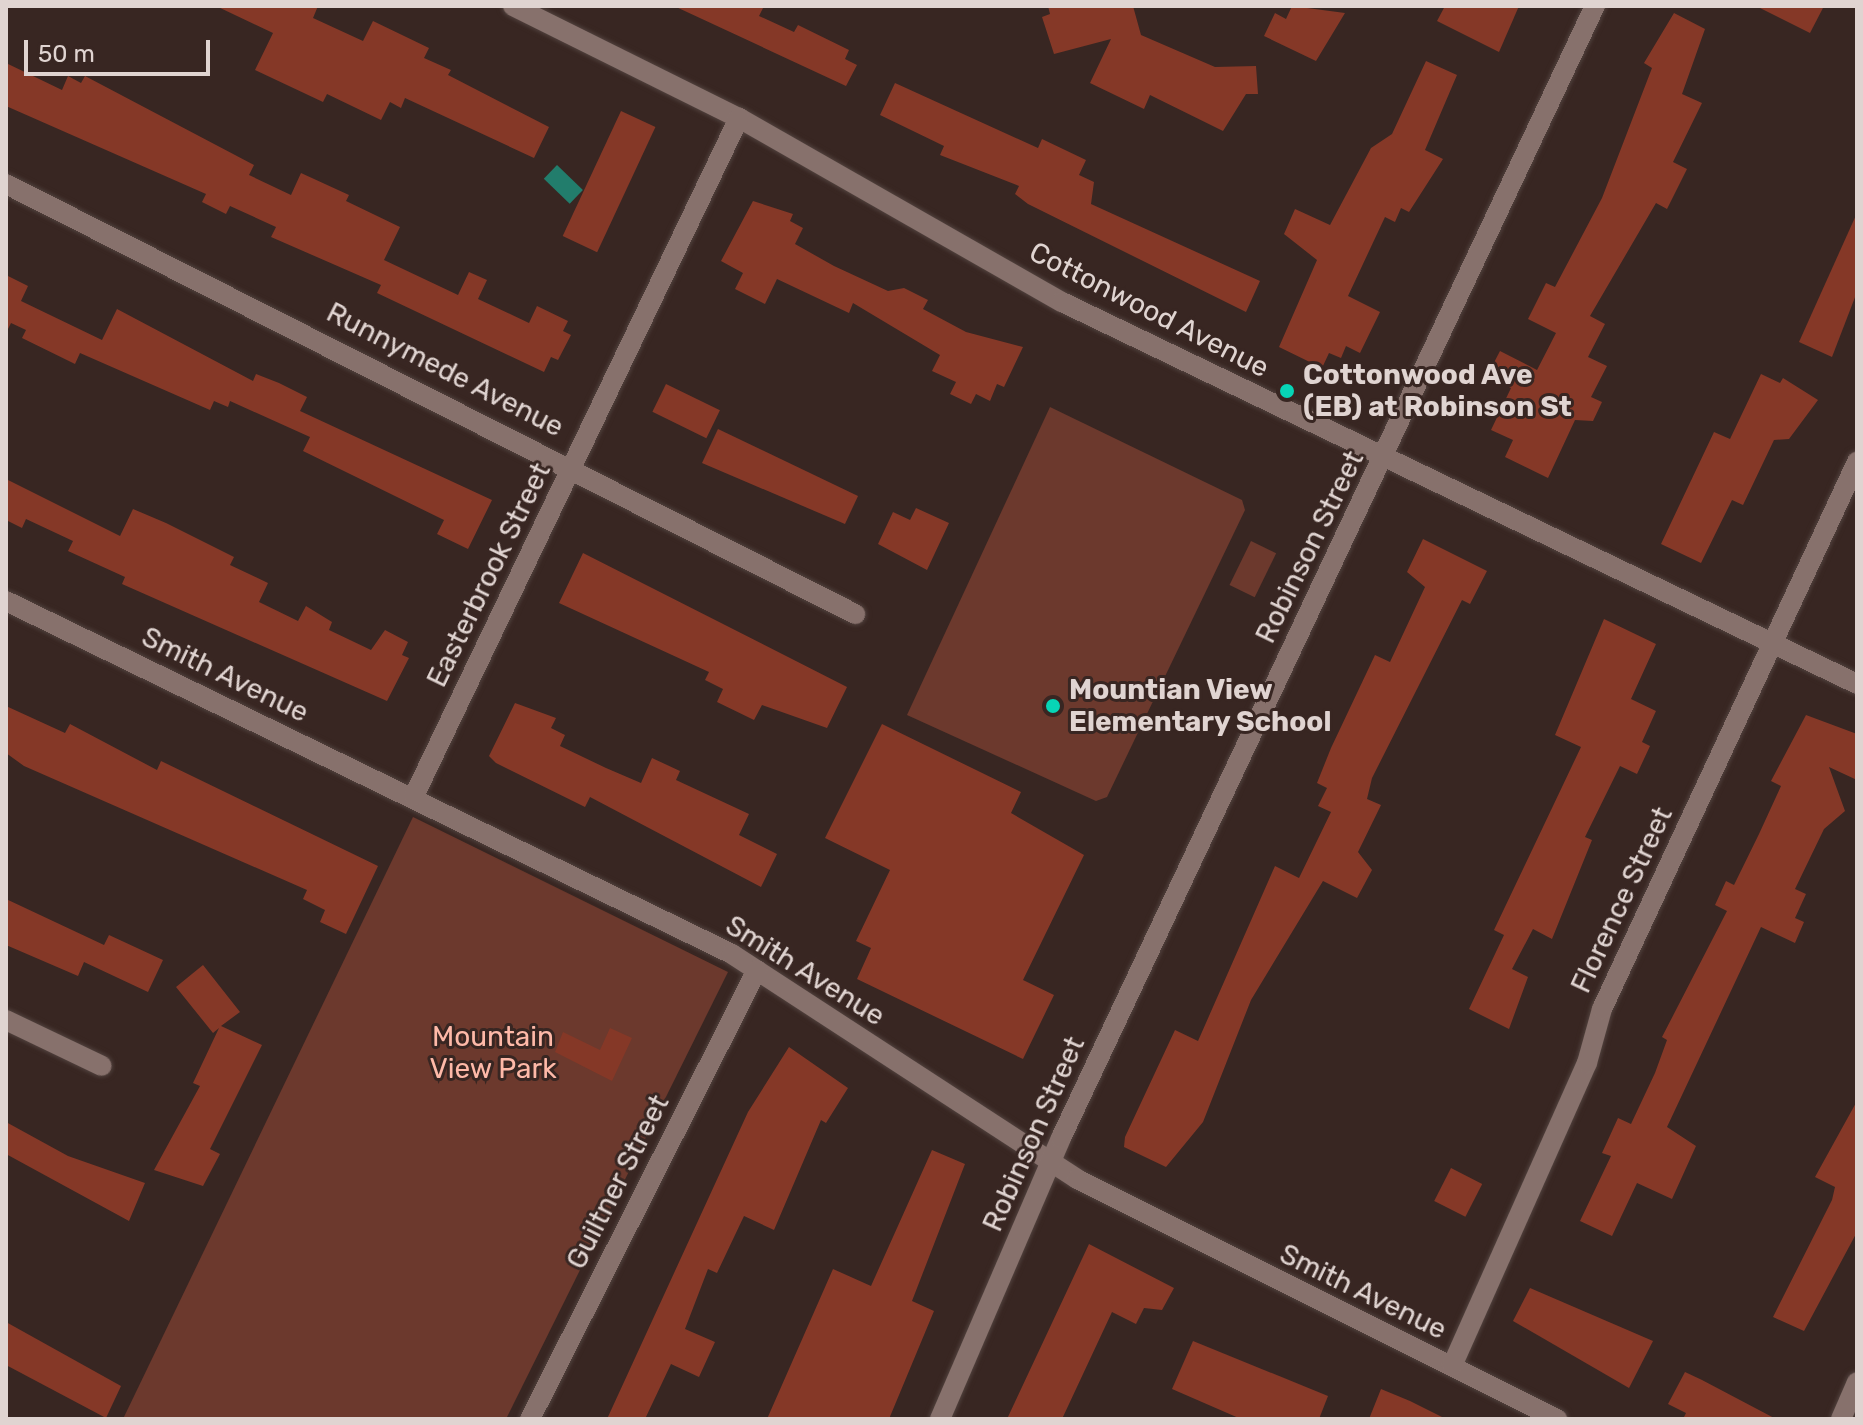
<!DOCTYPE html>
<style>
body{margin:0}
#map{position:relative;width:1863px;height:1425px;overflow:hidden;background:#382622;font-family:Rubik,sans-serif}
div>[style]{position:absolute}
.green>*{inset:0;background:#6c392d;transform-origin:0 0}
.water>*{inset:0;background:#227d6c;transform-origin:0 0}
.building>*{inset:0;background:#853827;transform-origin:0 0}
.roads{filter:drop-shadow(0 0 2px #51423e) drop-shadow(0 0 2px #51423e)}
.minor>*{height:20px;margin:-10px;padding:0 10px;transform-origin:10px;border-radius:10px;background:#87716c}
.dots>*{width:22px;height:22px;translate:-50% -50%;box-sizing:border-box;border:4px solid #382622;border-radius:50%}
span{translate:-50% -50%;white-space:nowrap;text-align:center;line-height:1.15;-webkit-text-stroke:6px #382622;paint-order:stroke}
.street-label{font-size:28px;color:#e0d4d1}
.poi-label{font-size:28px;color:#e0d4d1;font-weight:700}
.left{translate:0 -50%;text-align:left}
.park-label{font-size:28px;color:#feb9a8}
.frame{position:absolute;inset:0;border:8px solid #e0d4d1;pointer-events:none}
.scale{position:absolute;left:24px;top:40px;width:186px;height:36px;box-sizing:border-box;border:4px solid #e0d4d1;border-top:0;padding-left:10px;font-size:24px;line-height:28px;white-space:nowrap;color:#e0d4d1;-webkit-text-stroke:6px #382622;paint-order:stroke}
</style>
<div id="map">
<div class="green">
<i style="clip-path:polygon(1050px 407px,1242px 500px,1245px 510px,1107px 797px,1096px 801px,907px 715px)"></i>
<i style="left:1251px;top:541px;width:28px;height:49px;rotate:26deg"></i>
<i style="clip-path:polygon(413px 817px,728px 972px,506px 1419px,123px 1419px)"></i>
</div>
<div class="water">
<i style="left:557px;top:165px;width:36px;height:19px;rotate:44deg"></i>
</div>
<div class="building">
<i style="clip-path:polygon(216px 6px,318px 6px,313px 18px,363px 41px,373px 21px,429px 48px,424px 58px,451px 70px,448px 75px,549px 127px,534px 158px,405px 98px,401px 108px,390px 102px,381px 120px,327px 94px,323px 102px,255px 70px,273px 33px)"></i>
<i style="clip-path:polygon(674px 6px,764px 6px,759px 16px,794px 32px,798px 25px,849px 50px,845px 59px,857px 65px,846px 86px)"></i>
<i style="clip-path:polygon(1048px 6px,1133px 6px,1141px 35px,1215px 67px,1256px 66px,1258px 94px,1246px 94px,1223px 131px,1150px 95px,1144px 109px,1090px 83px,1111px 39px,1054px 54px,1042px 17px,1050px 14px)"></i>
<i style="clip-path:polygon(1292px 6px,1345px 13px,1316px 61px,1264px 36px,1275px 13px,1286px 19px)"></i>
<i style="clip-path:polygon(1445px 6px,1519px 6px,1499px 52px,1437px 21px)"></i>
<i style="clip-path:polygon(1756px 6px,1824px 6px,1810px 33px)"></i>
<i style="clip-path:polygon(1674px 13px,1705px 29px,1682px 94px,1702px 103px,1673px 162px,1687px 169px,1667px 209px,1656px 203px,1590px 316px,1605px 324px,1588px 357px,1607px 366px,1591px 397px,1602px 402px,1593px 421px,1575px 420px,1548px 478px,1505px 457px,1513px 440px,1491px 430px,1511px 388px,1487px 376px,1500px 351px,1537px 370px,1556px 333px,1528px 319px,1546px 283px,1555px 287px,1602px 198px,1652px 68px,1644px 63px)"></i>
<i style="clip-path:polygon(1426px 61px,1457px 75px,1425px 150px,1443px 159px,1409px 212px,1401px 208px,1395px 222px,1385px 217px,1348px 296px,1380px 312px,1360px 353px,1346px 346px,1341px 358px,1329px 353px,1322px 368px,1279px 347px,1317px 260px,1284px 234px,1295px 209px,1330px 225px,1371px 148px,1392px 134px)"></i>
<i style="clip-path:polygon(6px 63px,62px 90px,68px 76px,81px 83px,85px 76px,254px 165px,249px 175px,291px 195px,301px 173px,349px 195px,346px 201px,400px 227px,384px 260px,458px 295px,469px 272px,487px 280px,478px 299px,529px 323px,537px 306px,568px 321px,563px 331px,571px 335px,558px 360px,551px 357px,544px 372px,377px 293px,381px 285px,271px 237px,276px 227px,230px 206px,226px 214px,202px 202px,206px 194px,6px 106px)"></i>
<i style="clip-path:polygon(895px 83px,1038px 148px,1042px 139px,1086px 160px,1079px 175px,1094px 182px,1091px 204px,1260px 281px,1246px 312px,1028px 204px,1015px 194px,1019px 186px,940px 155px,944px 146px,880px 115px)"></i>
<i style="left:621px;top:111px;width:38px;height:138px;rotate:25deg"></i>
<i style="clip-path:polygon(753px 201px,793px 214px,790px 221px,803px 228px,795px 244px,834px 266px,888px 291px,904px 288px,928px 300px,923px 309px,966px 332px,1023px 347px,1004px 387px,997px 384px,990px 401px,976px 394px,971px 404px,950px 394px,956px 382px,932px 371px,940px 355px,853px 303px,849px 313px,777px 279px,765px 304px,735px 289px,743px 273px,721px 261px)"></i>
<i style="clip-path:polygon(1857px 213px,1857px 292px,1832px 357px,1799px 342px)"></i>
<i style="clip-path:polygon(6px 275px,28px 286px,21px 301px,102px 340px,117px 309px,253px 381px,256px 374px,279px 383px,307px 397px,300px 411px,492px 500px,468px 549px,437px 534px,444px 520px,303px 451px,310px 437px,230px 401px,228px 407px,214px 401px,210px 410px,80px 353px,75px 364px,22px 338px,26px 330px,11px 323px,6px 333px)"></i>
<i style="clip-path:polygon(1761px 374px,1780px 383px,1783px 378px,1818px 400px,1789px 439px,1774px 440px,1743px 505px,1732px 500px,1701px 563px,1661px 544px,1714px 432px,1730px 439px)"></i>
<i style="left:666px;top:384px;width:60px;height:31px;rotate:26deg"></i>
<i style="clip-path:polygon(718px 429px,858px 496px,845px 524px,702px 463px)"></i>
<i style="clip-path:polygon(6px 479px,120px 536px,133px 509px,166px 523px,234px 557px,230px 565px,268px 583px,259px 602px,298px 621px,306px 606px,332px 622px,329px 630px,371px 650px,385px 630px,408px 642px,402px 655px,409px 658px,387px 701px,122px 584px,125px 577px,68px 551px,73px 541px,26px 519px,22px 528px,6px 520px)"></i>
<i style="clip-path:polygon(916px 508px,949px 523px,927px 570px,878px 544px,893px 512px,910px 520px)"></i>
<i style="clip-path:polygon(1423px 539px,1487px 571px,1470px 604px,1462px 600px,1372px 778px,1367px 799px,1381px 805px,1358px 852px,1372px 870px,1357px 898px,1323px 881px,1251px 1000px,1203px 1122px,1166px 1167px,1124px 1147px,1125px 1137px,1175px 1030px,1198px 1041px,1275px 866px,1299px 878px,1331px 812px,1318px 806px,1327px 788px,1317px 783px,1331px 748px,1375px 655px,1390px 662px,1425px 587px,1407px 572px)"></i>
<i style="clip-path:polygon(583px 553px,847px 687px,827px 728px,762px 705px,754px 720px,717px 702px,723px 689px,705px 680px,709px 672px,559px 603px)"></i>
<i style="clip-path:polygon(1604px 619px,1656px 644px,1631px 699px,1656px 711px,1642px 742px,1650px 746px,1637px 774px,1620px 766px,1585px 837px,1592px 840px,1552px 939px,1533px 929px,1512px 969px,1528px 977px,1509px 1029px,1469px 1009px,1504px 935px,1494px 930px,1581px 747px,1555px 735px)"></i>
<i style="clip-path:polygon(515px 703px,556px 718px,551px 728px,565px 735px,560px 746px,606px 768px,641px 783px,652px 758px,680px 771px,676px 780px,749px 814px,739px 835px,777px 854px,761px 887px,590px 797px,585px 807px,496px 763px,489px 756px)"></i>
<i style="clip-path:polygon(6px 706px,65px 733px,70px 724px,157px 770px,161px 761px,378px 866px,346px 934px,320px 922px,325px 910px,303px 899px,307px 890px,24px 766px,6px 753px)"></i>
<i style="clip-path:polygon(1806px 715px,1857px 734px,1857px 780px,1829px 767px,1845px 811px,1824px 829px,1795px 889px,1806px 894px,1795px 918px,1804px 922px,1795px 943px,1761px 927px,1667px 1127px,1696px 1146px,1672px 1199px,1637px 1183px,1612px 1236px,1580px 1221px,1611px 1156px,1602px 1153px,1618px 1118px,1631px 1124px,1655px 1073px,1667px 1040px,1662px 1037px,1727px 911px,1715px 905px,1726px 881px,1734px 885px,1759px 834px,1781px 786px,1771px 781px)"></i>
<i style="clip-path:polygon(882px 724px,1021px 792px,1011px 813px,1084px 855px,1023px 980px,1054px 995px,1023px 1059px,857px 979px,871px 948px,856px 941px,890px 870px,825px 838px)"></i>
<i style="clip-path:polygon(6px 899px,104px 945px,109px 935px,163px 960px,148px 992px,84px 962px,78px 976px,6px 945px)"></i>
<i style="clip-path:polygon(203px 965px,240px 1012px,221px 1026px,262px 1045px,210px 1149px,220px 1154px,203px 1186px,154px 1170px,200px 1086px,193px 1083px,219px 1028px,213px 1033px,176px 987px)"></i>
<i style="clip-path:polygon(610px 1028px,632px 1038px,612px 1081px,555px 1052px,563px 1032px,600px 1050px)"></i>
<i style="clip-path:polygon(789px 1047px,848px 1088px,826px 1123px,821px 1120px,774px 1230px,744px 1216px,717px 1273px,708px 1269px,685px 1329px,715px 1342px,699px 1377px,671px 1364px,645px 1419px,607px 1419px,748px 1112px)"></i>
<i style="clip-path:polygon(1857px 1101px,1857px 1232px,1804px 1331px,1773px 1317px,1832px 1200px,1835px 1187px,1815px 1177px)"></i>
<i style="clip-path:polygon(6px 1122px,68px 1156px,145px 1183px,129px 1221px,6px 1154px)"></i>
<i style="clip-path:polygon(932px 1150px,965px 1164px,912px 1301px,934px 1311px,889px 1419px,767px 1419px,833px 1269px,871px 1286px)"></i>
<i style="left:1451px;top:1168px;width:35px;height:37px;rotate:27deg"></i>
<i style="clip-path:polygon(1089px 1244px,1174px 1288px,1162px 1310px,1144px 1308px,1136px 1324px,1112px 1312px,1062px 1419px,1007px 1419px)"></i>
<i style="clip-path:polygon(1530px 1288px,1653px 1341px,1629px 1388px,1513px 1321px)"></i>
<i style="clip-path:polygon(6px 1322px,121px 1386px,106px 1418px,6px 1365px)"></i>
<i style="clip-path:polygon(1193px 1341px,1328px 1396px,1319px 1419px,1241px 1419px,1172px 1389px)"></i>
<i style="clip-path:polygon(1685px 1372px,1702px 1380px,1776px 1419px,1683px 1419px,1686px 1413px,1668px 1404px)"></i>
<i style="clip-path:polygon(1381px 1389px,1410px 1401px,1446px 1419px,1369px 1419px)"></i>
</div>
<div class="roads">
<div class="minor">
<i style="left:513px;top:6px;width:252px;rotate:26.4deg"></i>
<i style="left:739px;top:118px;width:372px;rotate:29.7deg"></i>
<i style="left:1062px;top:302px;width:882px;rotate:25.66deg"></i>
<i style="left:6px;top:184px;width:952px;rotate:26.86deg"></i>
<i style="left:6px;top:601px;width:807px;rotate:25.93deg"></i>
<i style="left:732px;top:954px;width:412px;rotate:33.1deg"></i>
<i style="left:1077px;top:1179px;width:537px;rotate:26.57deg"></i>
<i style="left:414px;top:796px;width:752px;rotate:-64.39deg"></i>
<i style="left:6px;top:1020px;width:106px;rotate:25.6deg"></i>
<i style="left:1452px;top:1366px;width:332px;rotate:-66deg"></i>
<i style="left:1587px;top:1063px;width:56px;rotate:-74.5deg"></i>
<i style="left:1602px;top:1009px;width:604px;rotate:-65.01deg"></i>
<i style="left:530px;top:1419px;width:503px;rotate:-63.18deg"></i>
<i style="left:940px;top:1419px;width:306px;rotate:-66.7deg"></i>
<i style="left:1061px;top:1138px;width:1252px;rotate:-64.75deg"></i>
<i style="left:1841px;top:1419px;width:40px;rotate:-66.6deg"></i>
</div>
</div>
<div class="dots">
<i style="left:1287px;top:391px;background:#07d5b6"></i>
<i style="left:1053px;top:706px;background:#07d5b6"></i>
</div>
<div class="street-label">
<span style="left:1149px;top:310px;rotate:27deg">Cottonwood Avenue</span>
<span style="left:445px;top:370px;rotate:27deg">Runnymede Avenue</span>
<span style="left:1310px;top:547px;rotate:-64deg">Robinson Street</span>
<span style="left:489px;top:575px;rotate:-64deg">Easterbrook Street</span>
<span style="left:225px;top:675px;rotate:26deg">Smith Avenue</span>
<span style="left:1622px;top:900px;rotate:-65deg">Florence Street</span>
<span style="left:805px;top:971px;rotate:32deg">Smith Avenue</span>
<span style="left:1034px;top:1134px;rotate:-66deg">Robinson Street</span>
<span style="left:618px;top:1182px;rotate:-63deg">Guiltner Street</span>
<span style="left:1363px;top:1292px;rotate:26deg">Smith Avenue</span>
</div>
<div class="poi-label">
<span class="left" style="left:1303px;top:391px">Cottonwood Ave<br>(EB) at Robinson St</span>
<span class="left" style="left:1069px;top:706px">Mountian View<br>Elementary School</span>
</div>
<div class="park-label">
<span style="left:493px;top:1053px">Mountain<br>View Park</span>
</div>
<div class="frame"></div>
<div class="scale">50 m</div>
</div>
